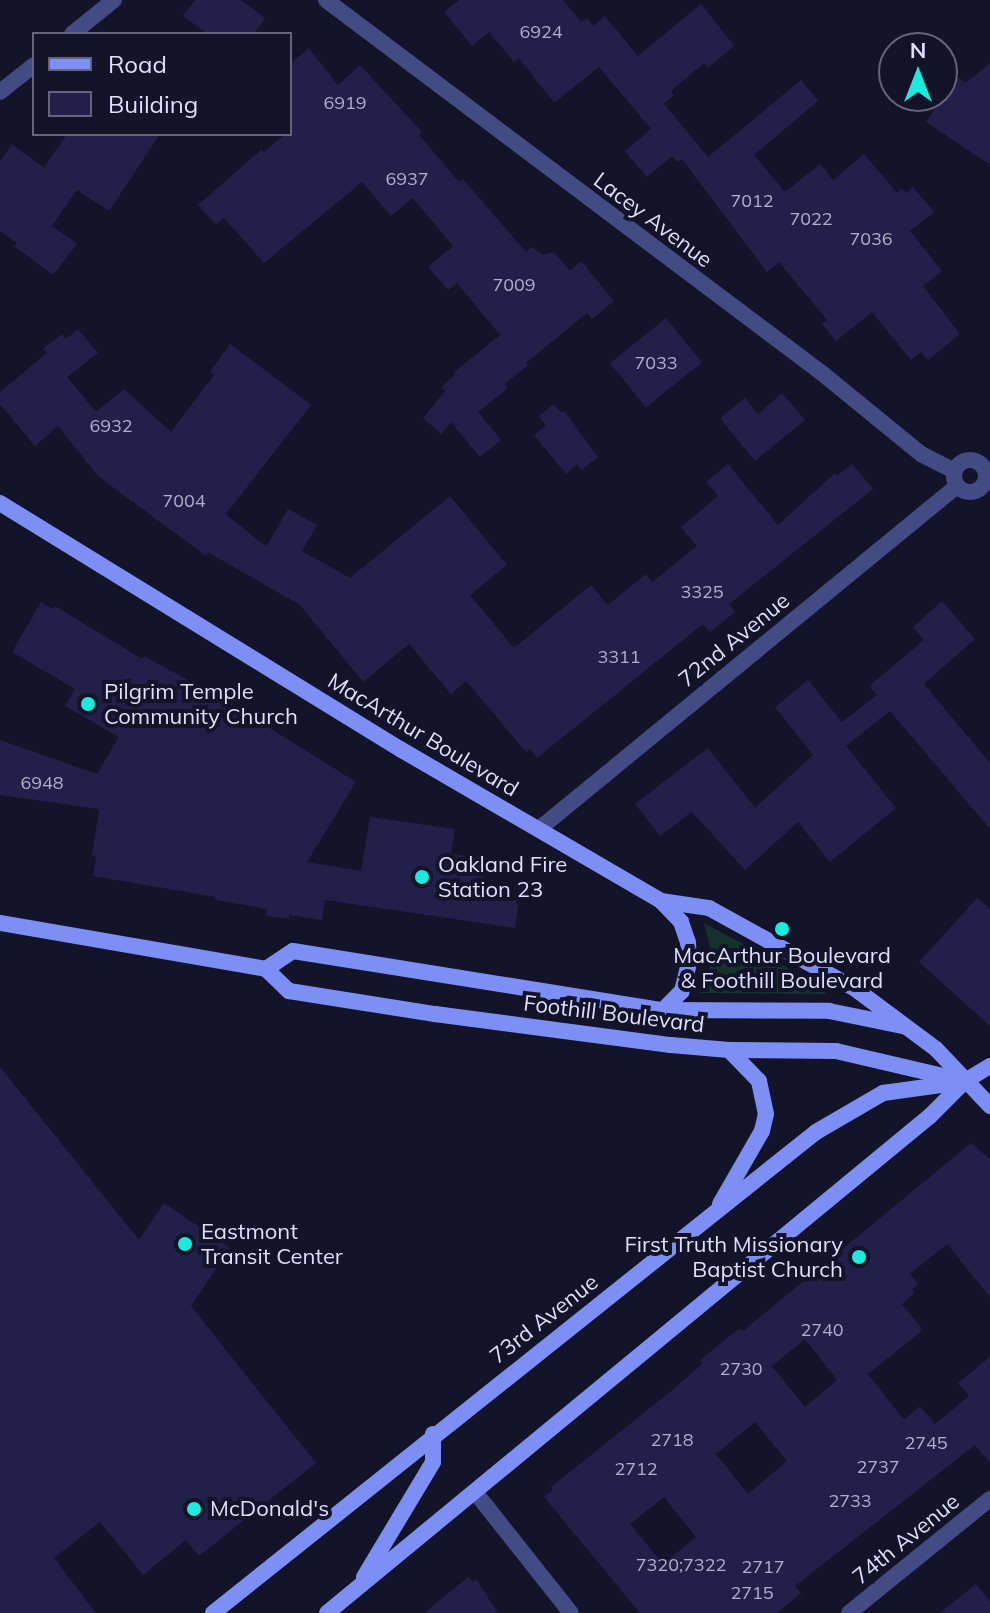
<!DOCTYPE html>
<style>
body{margin:0}
#map{position:relative;width:990px;height:1613px;overflow:hidden;background:#131329;font-family:Mulish,sans-serif}
div>[style]{position:absolute}
.green>*{inset:0;background:#16322c}
.building>*{inset:0;background:#222048;transform-origin:0 0}
.minor>*{height:16px;margin:-8px;padding:0 8px;transform-origin:8px;border-radius:8px;background:#424b83}
.minor>.ring{margin:-8px;padding:0;box-sizing:content-box;background:none;border:16px solid #424b83;border-radius:50%}
.secondary>*{height:16px;margin:-8px;padding:0 8px;transform-origin:8px;border-radius:8px;background:#7d8ef4}
.dots>*{width:22px;height:22px;translate:-50% -50%;box-sizing:border-box;border:4px solid #131329;border-radius:50%}
span{translate:-50% -50%;white-space:nowrap;text-align:center;line-height:1.15;-webkit-text-stroke:8px #131329;paint-order:stroke}
.number-label{font-size:18px;color:#aeafcf}
.number-label span{-webkit-text-stroke-width:0}
.street-label{font-size:22px;color:#dddffc}
.poi-label{font-size:22px;color:#dddffc}
.left{translate:0 -50%;text-align:left}
.right{translate:-100% -50%;text-align:right}
.legend{position:absolute;left:32px;top:32px;width:260px;height:104px;box-sizing:border-box;background:#131329;border:2px solid #64657d;margin:0;padding:10px 14px;list-style:none;font-size:24px;color:#dddffc}
.legend li{display:flex;align-items:center;gap:16px;height:40px}
.legend b{width:40px;border:2px solid #64657d}
.north{position:absolute;left:878px;top:32px;width:80px;height:80px;box-sizing:border-box;background:#131329;border:2px solid #64657d;border-radius:50%;rotate:0deg;font-size:22px;font-weight:700;line-height:32px;text-align:center;color:#dddffc}
.north::after{content:'';display:block;margin:auto;width:28px;height:36px;background:#1aebdc;clip-path:polygon(50% 0,100% 100%,50% 72%,0 100%)}
</style>
<div id="map">
<div class="green">
<i style="clip-path:polygon(704px 923px,801px 975px,827px 994px,698px 993px,707px 978px,712px 955px)"></i>
</div>
<div class="building">
<i style="clip-path:polygon(195px 0,241px 0,265px 18px,254px 34px,208px 34px,183px 16px)"></i>
<i style="clip-path:polygon(459px 0,563px 0,581px 22px,587px 18px,593px 26px,605px 16px,638px 56px,701px 4px,734px 46px,708px 68px,704px 63px,671px 91px,674px 95px,664px 104px,708px 157px,801px 80px,818px 101px,754px 155px,785px 192px,820px 164px,833px 180px,864px 154px,897px 193px,902px 188px,906px 193px,913px 187px,934px 212px,910px 231px,942px 271px,923px 286px,960px 334px,928px 360px,921px 352px,911px 360px,872px 312px,836px 341px,822px 324px,827px 320px,779px 262px,767px 272px,682px 159px,678px 162px,672px 156px,647px 177px,625px 151px,651px 129px,599px 67px,554px 103px,519px 58px,514px 62px,489px 32px,472px 46px,444px 12px)"></i>
<i style="clip-path:polygon(309px 48px,338px 85px,360px 65px,422px 132px,419px 135px,459px 182px,463px 179px,526px 252px,532px 247px,543px 255px,554px 252px,570px 271px,581px 261px,614px 301px,592px 319px,587px 313px,526px 363px,528px 365px,505px 384px,508px 388px,478px 412px,501px 440px,480px 457px,451px 422px,441px 434px,423px 418px,445px 391px,441px 387px,455px 375px,453px 373px,500px 335px,457px 283px,448px 290px,428px 267px,453px 246px,413px 198px,391px 216px,362px 182px,264px 263px,224px 218px,216px 225px,198px 205px,262px 149px,264px 152px,285px 134px,290px 134px,290px 64px)"></i>
<i style="clip-path:polygon(990px 63px,990px 165px,926px 122px,957px 77px,966px 83px)"></i>
<i style="clip-path:polygon(67px 134px,160px 134px,109px 211px,77px 190px,52px 226px,77px 244px,53px 275px,14px 246px,17px 243px,0 231px,0 161px,12px 144px,44px 168px)"></i>
<i style="left:666px;top:318px;width:57px;height:72px;rotate:51deg"></i>
<i style="clip-path:polygon(78px 329px,98px 353px,67px 377px,96px 412px,124px 389px,171px 432px,214px 375px,210px 372px,230px 344px,311px 405px,226px 514px,266px 547px,288px 509px,317px 525px,302px 551px,350px 578px,450px 496px,507px 565px,470px 595px,514px 648px,591px 585px,608px 605px,646px 574px,652px 582px,697px 546px,681px 527px,718px 496px,706px 482px,728px 464px,778px 525px,835px 473px,837px 476px,852px 464px,873px 489px,729px 604px,735px 612px,710px 632px,703px 624px,537px 758px,530px 749px,526px 752px,466px 681px,451px 694px,409px 644px,363px 682px,300px 605px,208px 552px,206px 556px,98px 476px,58px 426px,35px 446px,0 404px,0 392px,47px 353px,43px 349px,62px 334px,66px 339px)"></i>
<i style="clip-path:polygon(782px 393px,805px 420px,755px 461px,720px 418px,745px 398px,758px 414px)"></i>
<i style="clip-path:polygon(554px 404px,562px 413px,564px 411px,598px 457px,582px 470px,577px 464px,566px 474px,534px 435px,546px 426px,539px 416px)"></i>
<i style="clip-path:polygon(942px 601px,975px 639px,924px 684px,990px 763px,990px 829px,890px 711px,846px 746px,896px 808px,830px 862px,798px 822px,745px 870px,692px 812px,660px 836px,635px 804px,708px 748px,755px 808px,813px 755px,775px 707px,808px 680px,842px 722px,877px 695px,869px 686px,924px 640px,913px 627px)"></i>
<i style="clip-path:polygon(41px 602px,53px 609px,55px 606px,142px 659px,144px 656px,223px 699px,356px 782px,307px 862px,361px 871px,370px 817px,455px 829px,451px 854px,487px 859px,481px 895px,519px 901px,515px 928px,325px 900px,322px 920px,289px 915px,289px 919px,266px 916px,267px 909px,215px 900px,215px 897px,93px 876px,96px 857px,92px 856px,99px 809px,0 795px,0 740px,97px 774px,119px 737px,65px 706px,75px 689px,12px 652px)"></i>
<i style="clip-path:polygon(977px 898px,990px 909px,990px 1026px,919px 962px)"></i>
<i style="clip-path:polygon(0 1067px,139px 1240px,164px 1203px,230px 1248px,191px 1306px,316px 1463px,199px 1556px,186px 1540px,143px 1575px,100px 1522px,54px 1558px,96px 1613px,0 1613px)"></i>
<i style="clip-path:polygon(evenodd,971px 1143px,990px 1159px,990px 1297px,947px 1244px,910px 1274px,918px 1284px,913px 1288px,914px 1294px,902px 1304px,923px 1330px,868px 1374px,904px 1420px,920px 1406px,935px 1424px,969px 1396px,958px 1383px,990px 1357px,990px 1463px,975px 1445px,795px 1586px,801px 1593px,777px 1613px,640px 1613px,544px 1497px,553px 1490px,551px 1487px,670px 1392px,703px 1363px,700px 1360px,740px 1328px,743px 1331px,971px 1143px,805px 1339px,837px 1380px,805px 1407px,772px 1366px,805px 1339px,971px 1143px,755px 1422px,787px 1461px,748px 1494px,716px 1454px,755px 1422px,971px 1143px,664px 1497px,696px 1537px,663px 1564px,630px 1524px,664px 1497px)"></i>
<i style="clip-path:polygon(468px 1577px,473px 1582px,476px 1579px,498px 1613px,424px 1613px)"></i>
<i style="clip-path:polygon(976px 1584px,990px 1602px,990px 1613px,940px 1613px)"></i>
</div>
<div class="minor">
<i style="left:326px;top:0;width:622px;rotate:36.96deg"></i>
<i style="left:823px;top:374px;width:127px;rotate:39.2deg"></i>
<i style="left:921px;top:454px;width:38px;rotate:27deg"></i>
<i style="left:72px;top:34px;width:54px;rotate:-39deg"></i>
<i style="left:0;top:92px;width:43px;rotate:-38.5deg"></i>
<i class="ring" style="left:954px;top:460px;width:16px;height:16px"></i>
<i style="left:539px;top:829px;width:541px;rotate:-39.37deg"></i>
<i style="left:475px;top:1492px;width:154px;rotate:51.6deg"></i>
<i style="left:849px;top:1613px;width:181px;rotate:-39deg"></i>
</div>
<div class="secondary">
<i style="left:0;top:503px;width:470px;rotate:31.6deg"></i>
<i style="left:400px;top:749px;width:302px;rotate:30.2deg"></i>
<i style="left:661px;top:901px;width:29px;rotate:46deg"></i>
<i style="left:681px;top:922px;width:21px;rotate:71deg"></i>
<i style="left:688px;top:942px;width:21px;rotate:87deg"></i>
<i style="left:689px;top:963px;width:29px;rotate:104deg"></i>
<i style="left:682px;top:991px;width:27px;rotate:135deg"></i>
<i style="left:661px;top:901px;width:49px;rotate:8.3deg"></i>
<i style="left:709px;top:908px;width:166px;rotate:28.9deg"></i>
<i style="left:854px;top:988px;width:102px;rotate:36.6deg"></i>
<i style="left:936px;top:1049px;width:79px;rotate:46.5deg"></i>
<i style="left:0;top:923px;width:270px;rotate:9.8deg"></i>
<i style="left:266px;top:969px;width:32px;rotate:44deg"></i>
<i style="left:289px;top:991px;width:148px;rotate:9deg"></i>
<i style="left:435px;top:1014px;width:238px;rotate:7.5deg"></i>
<i style="left:671px;top:1045px;width:58px;rotate:4.9deg"></i>
<i style="left:729px;top:1050px;width:107px;rotate:0.5deg"></i>
<i style="left:836px;top:1051px;width:132px;rotate:13.1deg"></i>
<i style="left:266px;top:969px;width:32px;rotate:-34deg"></i>
<i style="left:293px;top:951px;width:375px;rotate:9.1deg"></i>
<i style="left:663px;top:1010px;width:166px;rotate:0.3deg"></i>
<i style="left:829px;top:1011px;width:76px;rotate:11.5deg"></i>
<i style="left:720px;top:1204px;width:84px;rotate:-60.1deg"></i>
<i style="left:762px;top:1131px;width:17px;rotate:-77deg"></i>
<i style="left:766px;top:1114px;width:34px;rotate:-102deg"></i>
<i style="left:759px;top:1081px;width:43px;rotate:-134.1deg"></i>
<i style="left:364px;top:1577px;width:134px;rotate:-59deg"></i>
<i style="left:433px;top:1462px;width:28px;rotate:-90deg"></i>
<i style="left:213px;top:1613px;width:771px;rotate:-38.58deg"></i>
<i style="left:816px;top:1132px;width:78px;rotate:-30.2deg"></i>
<i style="left:883px;top:1093px;width:73px;rotate:-7.9deg"></i>
<i style="left:327px;top:1613px;width:781px;rotate:-39.5deg"></i>
<i style="left:930px;top:1116px;width:49px;rotate:-45deg"></i>
<i style="left:965px;top:1081px;width:29px;rotate:-31deg"></i>
</div>
<div class="dots">
<i style="left:88px;top:704px;background:#1aebdc"></i>
<i style="left:422px;top:877px;background:#1aebdc"></i>
<i style="left:782px;top:929px;background:#1aebdc"></i>
<i style="left:185px;top:1244px;background:#1aebdc"></i>
<i style="left:859px;top:1257px;background:#1aebdc"></i>
<i style="left:194px;top:1509px;background:#1aebdc"></i>
</div>
<div class="number-label">
<span style="left:541px;top:32px">6924</span>
<span style="left:345px;top:103px">6919</span>
<span style="left:407px;top:179px">6937</span>
<span style="left:752px;top:201px">7012</span>
<span style="left:811px;top:219px">7022</span>
<span style="left:871px;top:239px">7036</span>
<span style="left:514px;top:285px">7009</span>
<span style="left:656px;top:363px">7033</span>
<span style="left:111px;top:426px">6932</span>
<span style="left:184px;top:501px">7004</span>
<span style="left:702px;top:592px">3325</span>
<span style="left:619px;top:657px">3311</span>
<span style="left:42px;top:783px">6948</span>
<span style="left:822px;top:1330px">2740</span>
<span style="left:741px;top:1369px">2730</span>
<span style="left:672px;top:1440px">2718</span>
<span style="left:926px;top:1443px">2745</span>
<span style="left:878px;top:1467px">2737</span>
<span style="left:636px;top:1469px">2712</span>
<span style="left:850px;top:1501px">2733</span>
<span style="left:681px;top:1565px">7320;7322</span>
<span style="left:763px;top:1567px">2717</span>
<span style="left:752px;top:1593px">2715</span>
</div>
<div class="street-label">
<span style="left:653px;top:220px;rotate:37deg">Lacey Avenue</span>
<span style="left:734px;top:640px;rotate:-39deg">72nd Avenue</span>
<span style="left:423px;top:735px;rotate:31deg">MacArthur Boulevard</span>
<span style="left:614px;top:1014px;rotate:7deg">Foothill Boulevard</span>
<span style="left:544px;top:1319px;rotate:-38deg">73rd Avenue</span>
<span style="left:906px;top:1539px;rotate:-39deg">74th Avenue</span>
</div>
<div class="poi-label">
<span class="left" style="left:104px;top:704px">Pilgrim Temple<br>Community Church</span>
<span class="left" style="left:438px;top:877px">Oakland Fire<br>Station 23</span>
<span style="left:782px;top:968px">MacArthur Boulevard<br>&amp; Foothill Boulevard</span>
<span class="left" style="left:201px;top:1244px">Eastmont<br>Transit Center</span>
<span class="right" style="left:843px;top:1257px">First Truth Missionary<br>Baptist Church</span>
<span class="left" style="left:210px;top:1509px">McDonald's</span>
</div>
<ul class="legend">
<li><b style="height:10px;background:#7d8ef4"></b>Road</li>
<li><b style="height:22px;background:#222048"></b>Building</li>
</ul>
<div class="north">N</div>
</div>
